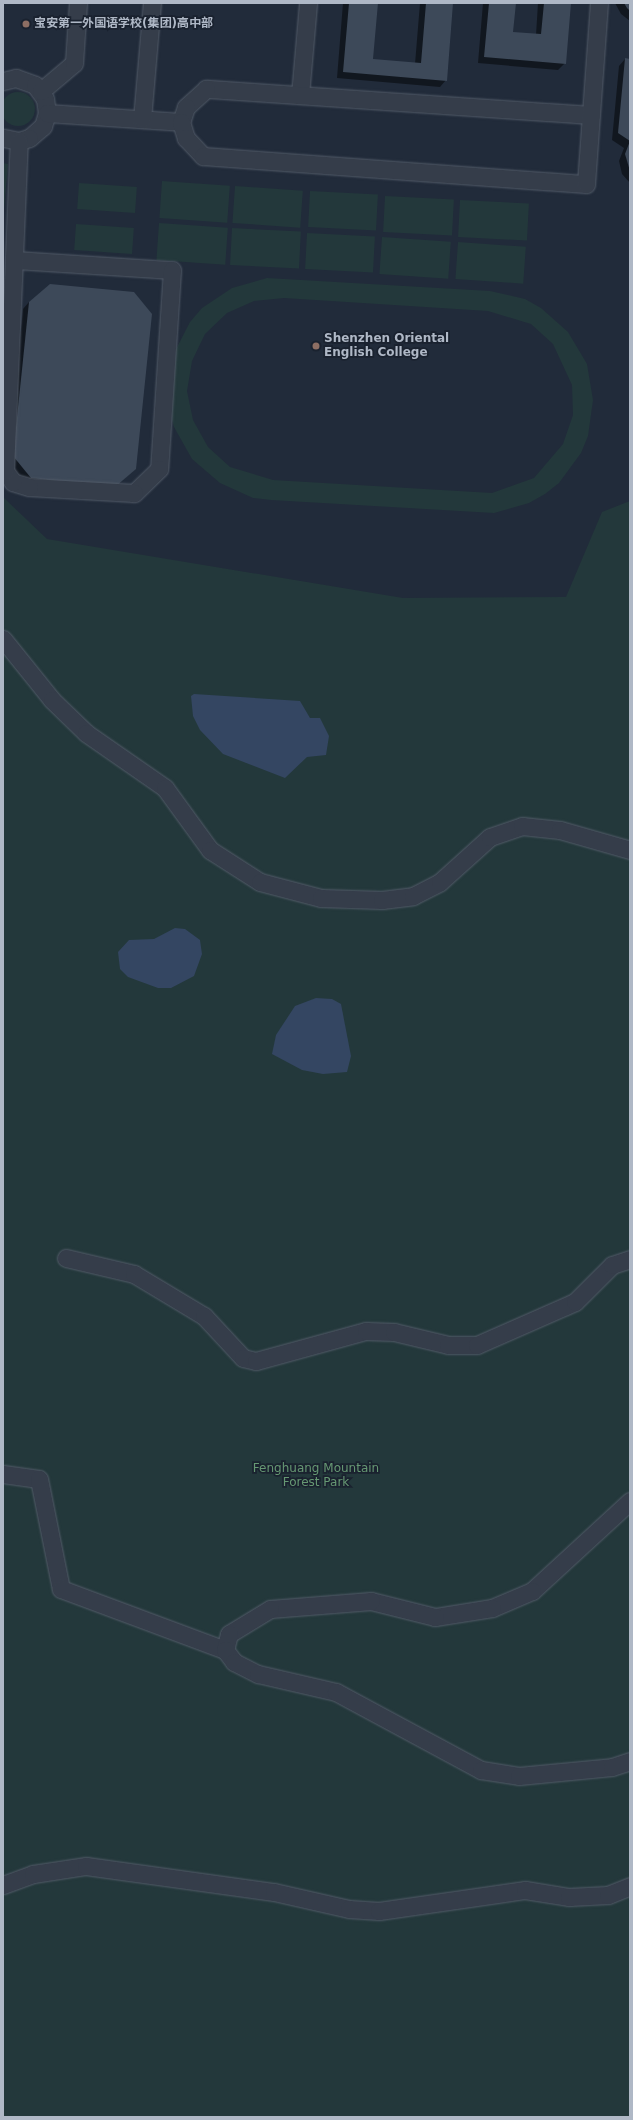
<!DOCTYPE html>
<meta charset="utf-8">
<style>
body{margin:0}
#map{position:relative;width:633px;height:2120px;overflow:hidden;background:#212b3a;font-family:"DejaVu Sans","Noto Sans SC",sans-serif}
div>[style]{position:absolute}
.green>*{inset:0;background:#23383b;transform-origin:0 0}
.round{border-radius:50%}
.water>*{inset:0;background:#344662}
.shadow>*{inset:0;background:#0007}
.building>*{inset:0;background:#3d4959}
.roads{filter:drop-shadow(0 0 1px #525b68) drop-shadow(0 0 1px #525b68)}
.minor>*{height:17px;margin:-8.5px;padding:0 8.5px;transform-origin:8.5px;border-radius:8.5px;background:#353d4a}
.dots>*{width:11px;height:11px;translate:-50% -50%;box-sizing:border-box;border:2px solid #1a222f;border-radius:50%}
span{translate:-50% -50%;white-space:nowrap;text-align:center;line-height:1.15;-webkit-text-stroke:3.5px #1a222f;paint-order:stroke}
.poi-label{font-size:12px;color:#afb8c6;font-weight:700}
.left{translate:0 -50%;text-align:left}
.park-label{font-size:12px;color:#669873}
.frame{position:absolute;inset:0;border:4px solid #afb8c6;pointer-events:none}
</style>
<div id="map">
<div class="green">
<i class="round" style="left:1px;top:92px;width:34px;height:34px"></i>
<i style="clip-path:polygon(3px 163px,8px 164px,3px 221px)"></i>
<i style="left:162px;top:181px;width:68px;height:37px;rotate:4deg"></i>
<i style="left:79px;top:183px;width:58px;height:26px;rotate:4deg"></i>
<i style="left:235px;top:186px;width:68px;height:37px;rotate:4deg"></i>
<i style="left:310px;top:191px;width:68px;height:36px;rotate:3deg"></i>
<i style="left:385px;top:196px;width:69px;height:36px;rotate:3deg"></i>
<i style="left:460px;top:200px;width:69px;height:37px;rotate:3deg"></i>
<i style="left:159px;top:223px;width:69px;height:37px;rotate:4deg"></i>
<i style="left:76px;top:224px;width:58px;height:26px;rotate:4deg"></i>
<i style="left:232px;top:228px;width:69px;height:37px;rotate:3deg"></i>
<i style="left:307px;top:233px;width:68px;height:36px;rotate:3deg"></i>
<i style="left:382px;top:237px;width:69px;height:37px;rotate:4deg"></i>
<i style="left:458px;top:242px;width:68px;height:37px;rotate:4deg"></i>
<i style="clip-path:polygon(evenodd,267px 278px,490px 291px,525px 299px,541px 308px,568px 332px,587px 364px,593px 400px,588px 436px,581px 453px,559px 483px,545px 494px,529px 503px,494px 513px,271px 500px,253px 498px,220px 483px,192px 459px,174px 427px,169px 409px,173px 355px,190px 322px,202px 308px,232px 288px,267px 278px,284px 298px,488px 311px,531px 324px,553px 344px,572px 385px,573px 415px,563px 444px,534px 478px,492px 493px,273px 480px,230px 467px,208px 447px,193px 420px,187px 391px,192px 361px,205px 334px,227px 313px,254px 301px,284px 298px)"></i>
<i style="clip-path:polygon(3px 497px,47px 539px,403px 598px,566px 597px,602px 512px,630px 501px,630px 2117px,3px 2117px)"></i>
</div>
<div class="water">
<i style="clip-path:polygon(194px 694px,300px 701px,310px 718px,320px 718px,329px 736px,326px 755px,307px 757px,285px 778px,223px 754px,200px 730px,193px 716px,191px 696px)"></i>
<i style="clip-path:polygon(175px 928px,185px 929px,200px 940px,202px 954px,194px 976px,171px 988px,158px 988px,128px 977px,120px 969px,118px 952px,129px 940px,154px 939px)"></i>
<i style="clip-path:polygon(316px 998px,332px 999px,341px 1004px,351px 1056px,347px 1072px,323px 1074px,302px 1070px,272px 1054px,276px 1035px,295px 1006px)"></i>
</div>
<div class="shadow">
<i style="clip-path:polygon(343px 3px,377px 3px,372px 60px,415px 64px,420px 3px,452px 3px,446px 80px,440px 87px,337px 78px)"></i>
<i style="clip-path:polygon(483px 3px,515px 3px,512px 33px,536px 35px,538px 3px,570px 3px,565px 63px,558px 70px,478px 63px)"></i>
<i style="clip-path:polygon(615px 3px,630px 3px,630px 21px,621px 14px)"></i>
<i style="clip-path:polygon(625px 59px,630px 60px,630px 183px,622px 174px,619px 161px,624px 148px,612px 140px,619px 66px)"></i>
<i style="clip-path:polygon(29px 302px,135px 469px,108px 493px,24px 484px,7px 463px,23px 309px)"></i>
</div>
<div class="building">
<i style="clip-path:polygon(349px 3px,378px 3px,373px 59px,421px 63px,426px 3px,453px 3px,447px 81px,343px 72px)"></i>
<i style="clip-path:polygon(489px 3px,516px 3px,513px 32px,541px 34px,544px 3px,571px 3px,566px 64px,484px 57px)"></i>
<i style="clip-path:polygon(624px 3px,630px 3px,630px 11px,627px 8px)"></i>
<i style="clip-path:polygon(625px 58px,630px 59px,630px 141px,618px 133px)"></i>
<i style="clip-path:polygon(630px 141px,630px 171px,625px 154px)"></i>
<i style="clip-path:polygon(50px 284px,134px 292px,152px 314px,136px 469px,115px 487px,31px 478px,13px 456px,29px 302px)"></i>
</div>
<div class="roads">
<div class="minor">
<i style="left:3px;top:81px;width:13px;rotate:-13deg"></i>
<i style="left:16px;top:78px;width:20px;rotate:20deg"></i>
<i style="left:35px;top:85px;width:17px;rotate:54deg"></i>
<i style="left:45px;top:99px;width:14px;rotate:82deg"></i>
<i style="left:47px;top:113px;width:14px;rotate:107deg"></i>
<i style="left:43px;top:126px;width:18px;rotate:139deg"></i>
<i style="left:29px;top:138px;width:10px;rotate:163deg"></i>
<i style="left:19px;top:141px;width:16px;rotate:-169deg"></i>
<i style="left:41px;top:91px;width:43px;rotate:-40.3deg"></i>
<i style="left:74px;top:63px;width:60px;rotate:-86.2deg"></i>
<i style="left:300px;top:95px;width:92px;rotate:-85deg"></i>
<i style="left:47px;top:113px;width:134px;rotate:3.8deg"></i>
<i style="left:591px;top:115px;width:386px;rotate:-176.1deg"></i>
<i style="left:206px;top:89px;width:27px;rotate:138deg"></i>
<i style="left:186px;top:107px;width:16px;rotate:108deg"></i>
<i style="left:181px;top:122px;width:17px;rotate:73deg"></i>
<i style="left:186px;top:138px;width:25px;rotate:47deg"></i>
<i style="left:203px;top:156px;width:384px;rotate:4.2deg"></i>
<i style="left:586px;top:184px;width:181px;rotate:-85.9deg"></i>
<i style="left:142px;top:119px;width:116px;rotate:-85.1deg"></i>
<i style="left:16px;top:260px;width:156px;rotate:3.7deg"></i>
<i style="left:172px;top:270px;width:199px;rotate:93.7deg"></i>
<i style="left:159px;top:469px;width:35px;rotate:136deg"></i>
<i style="left:134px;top:493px;width:105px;rotate:-176.7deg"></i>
<i style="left:29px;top:487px;width:17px;rotate:-163deg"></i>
<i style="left:13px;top:482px;width:14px;rotate:-126deg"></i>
<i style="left:5px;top:471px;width:330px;rotate:-87.6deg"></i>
<i style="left:3px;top:639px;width:78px;rotate:51.2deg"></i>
<i style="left:52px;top:700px;width:47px;rotate:44.1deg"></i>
<i style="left:86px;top:733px;width:96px;rotate:34.8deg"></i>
<i style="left:165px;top:788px;width:77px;rotate:54deg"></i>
<i style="left:210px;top:850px;width:59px;rotate:32.6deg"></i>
<i style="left:260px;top:882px;width:63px;rotate:14.7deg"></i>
<i style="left:321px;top:898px;width:61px;rotate:1.9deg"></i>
<i style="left:382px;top:900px;width:31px;rotate:-7deg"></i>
<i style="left:413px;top:896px;width:30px;rotate:-27deg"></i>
<i style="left:440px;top:882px;width:67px;rotate:-42deg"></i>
<i style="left:490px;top:837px;width:34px;rotate:-19deg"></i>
<i style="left:522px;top:826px;width:38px;rotate:6deg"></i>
<i style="left:560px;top:830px;width:73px;rotate:15.9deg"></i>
<i style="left:66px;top:1258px;width:70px;rotate:13.2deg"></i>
<i style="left:134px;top:1274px;width:82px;rotate:31deg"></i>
<i style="left:204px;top:1316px;width:57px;rotate:47.1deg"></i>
<i style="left:243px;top:1358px;width:13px;rotate:13deg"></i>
<i style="left:256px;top:1361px;width:114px;rotate:-15.3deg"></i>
<i style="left:366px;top:1331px;width:28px;rotate:2deg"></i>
<i style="left:394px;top:1332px;width:56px;rotate:13.5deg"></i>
<i style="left:448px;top:1345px;width:29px"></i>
<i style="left:477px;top:1345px;width:107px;rotate:-23.7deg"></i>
<i style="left:575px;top:1302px;width:52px;rotate:-45deg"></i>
<i style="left:612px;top:1265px;width:19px;rotate:-18deg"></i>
<i style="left:3px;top:1474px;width:36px;rotate:8deg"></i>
<i style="left:39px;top:1479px;width:112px;rotate:78.7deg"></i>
<i style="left:61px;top:1589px;width:175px;rotate:20.4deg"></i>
<i style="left:630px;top:1501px;width:133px;rotate:137.4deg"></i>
<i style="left:532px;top:1591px;width:43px;rotate:157deg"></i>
<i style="left:492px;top:1608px;width:58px;rotate:171deg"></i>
<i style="left:435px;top:1617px;width:66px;rotate:-166deg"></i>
<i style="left:371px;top:1601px;width:101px;rotate:175.5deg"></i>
<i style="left:270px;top:1609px;width:48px;rotate:148.6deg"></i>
<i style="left:229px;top:1634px;width:16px;rotate:104deg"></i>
<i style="left:225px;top:1650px;width:15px;rotate:53deg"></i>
<i style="left:234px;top:1662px;width:27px;rotate:27deg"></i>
<i style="left:258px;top:1674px;width:80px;rotate:13deg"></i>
<i style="left:336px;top:1692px;width:165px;rotate:28.3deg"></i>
<i style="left:481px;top:1770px;width:38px;rotate:9deg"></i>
<i style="left:519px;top:1776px;width:93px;rotate:-5.5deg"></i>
<i style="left:612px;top:1767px;width:19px;rotate:-18deg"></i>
<i style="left:3px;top:1885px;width:32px;rotate:-20deg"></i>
<i style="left:33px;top:1874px;width:54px;rotate:-8.6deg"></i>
<i style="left:86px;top:1866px;width:190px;rotate:7.9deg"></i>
<i style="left:274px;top:1892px;width:77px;rotate:12.8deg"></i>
<i style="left:349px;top:1909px;width:30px;rotate:4deg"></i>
<i style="left:379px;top:1911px;width:148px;rotate:-8.2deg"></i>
<i style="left:525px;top:1890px;width:45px;rotate:9deg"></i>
<i style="left:569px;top:1897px;width:39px;rotate:-3deg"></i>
<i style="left:608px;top:1895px;width:24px;rotate:-22deg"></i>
</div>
</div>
<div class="dots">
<i style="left:26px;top:24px;background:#8d6e63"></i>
<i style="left:316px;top:346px;background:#8d6e63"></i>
</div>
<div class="poi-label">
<span class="left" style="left:34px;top:24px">宝安第一外国语学校(集团)高中部</span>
<span class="left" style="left:324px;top:346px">Shenzhen Oriental<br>English College</span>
</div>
<div class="park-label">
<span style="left:316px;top:1476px">Fenghuang Mountain<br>Forest Park</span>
</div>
<div class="frame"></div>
</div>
